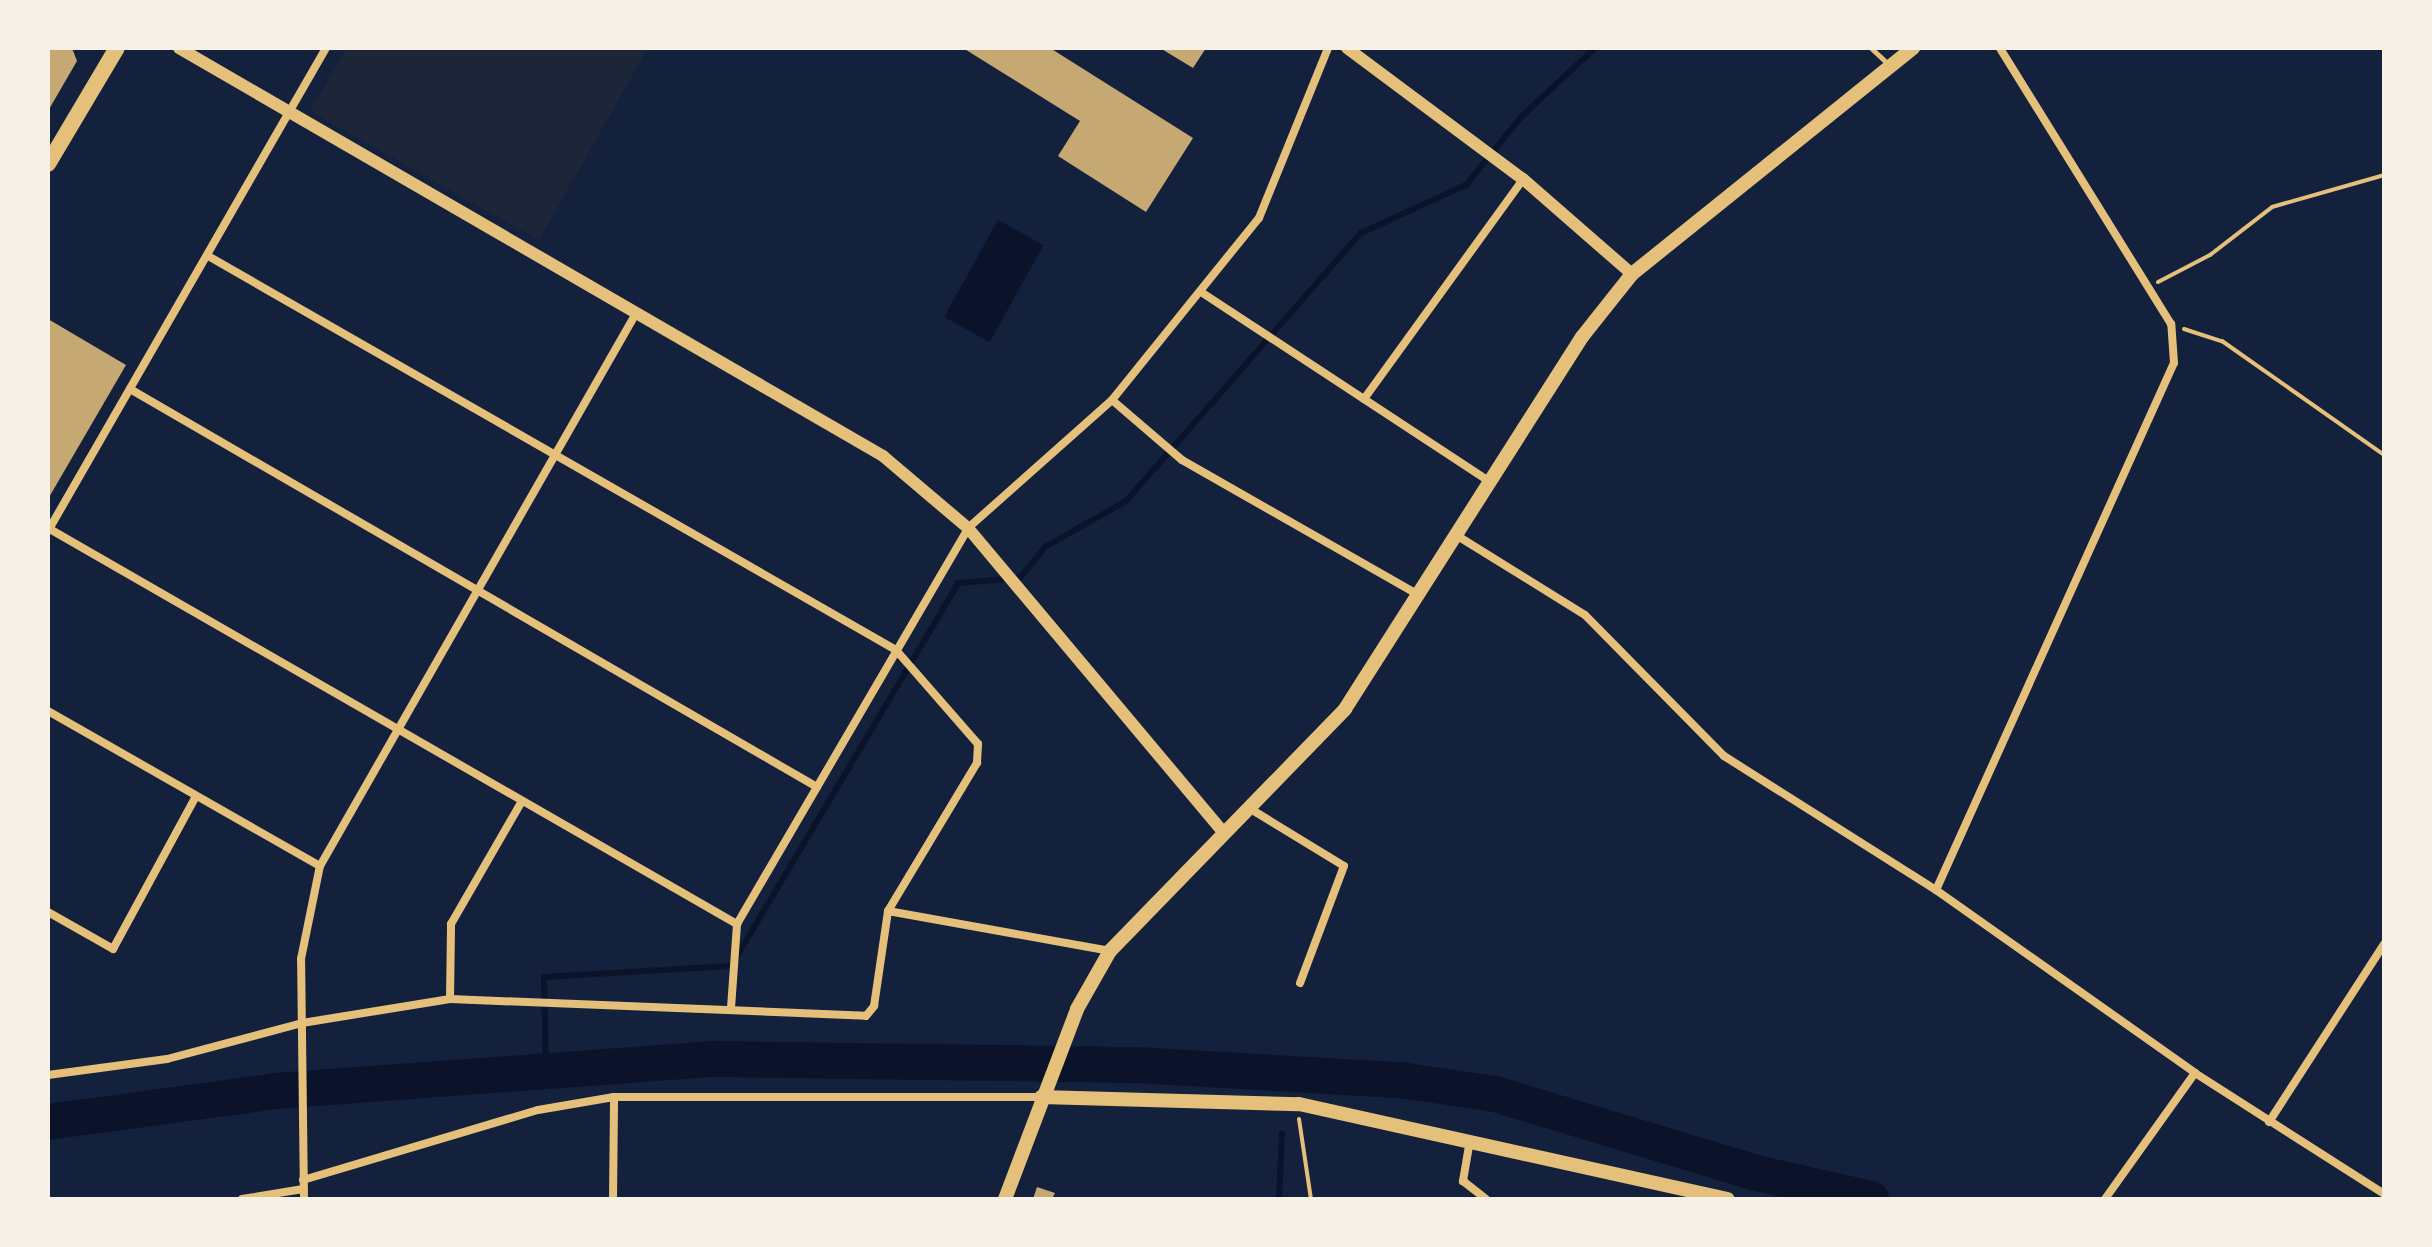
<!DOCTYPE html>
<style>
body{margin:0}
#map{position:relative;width:2432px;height:1247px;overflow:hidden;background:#14213d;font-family:"Archivo Narrow",sans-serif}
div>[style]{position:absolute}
.green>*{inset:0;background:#1d2539}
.water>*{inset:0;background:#0b132b;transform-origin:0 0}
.stream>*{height:6px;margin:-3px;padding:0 3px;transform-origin:3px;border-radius:3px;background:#0b132b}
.river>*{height:36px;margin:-18px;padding:0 18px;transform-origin:18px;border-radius:18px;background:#0b132b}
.building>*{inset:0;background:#c6a872}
.path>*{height:4px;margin:-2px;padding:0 2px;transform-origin:2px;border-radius:2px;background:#e5c07b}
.service>*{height:5px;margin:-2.5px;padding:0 2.5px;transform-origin:2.5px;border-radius:2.5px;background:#e5c07b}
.minor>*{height:8px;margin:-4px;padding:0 4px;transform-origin:4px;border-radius:4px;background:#e5c07b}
.tertiary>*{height:12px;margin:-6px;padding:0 6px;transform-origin:6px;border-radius:6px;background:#e5c07b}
.secondary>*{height:14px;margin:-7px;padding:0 7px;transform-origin:7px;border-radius:7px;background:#e5c07b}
.primary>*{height:16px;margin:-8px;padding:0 8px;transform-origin:8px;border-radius:8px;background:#e5c07b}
span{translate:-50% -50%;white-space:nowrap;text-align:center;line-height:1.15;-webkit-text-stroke:8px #f6f1e7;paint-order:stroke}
.frame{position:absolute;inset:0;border:50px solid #f6f1e7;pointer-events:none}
</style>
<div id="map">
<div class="green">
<i style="clip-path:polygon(347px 48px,648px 48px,539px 240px,310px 111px)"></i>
</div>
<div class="water">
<i style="left:998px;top:220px;width:52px;height:111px;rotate:29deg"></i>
</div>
<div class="stream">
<i style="left:546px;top:1068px;width:91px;rotate:-91.3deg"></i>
<i style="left:544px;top:977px;width:187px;rotate:-3.4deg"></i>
<i style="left:731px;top:966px;width:445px;rotate:-59.3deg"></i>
<i style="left:958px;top:583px;width:62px;rotate:-4.6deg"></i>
<i style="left:1020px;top:578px;width:40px;rotate:-51deg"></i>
<i style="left:1045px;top:547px;width:93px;rotate:-29.6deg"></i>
<i style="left:1126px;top:501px;width:356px;rotate:-48.8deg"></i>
<i style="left:1361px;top:233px;width:115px;rotate:-24.6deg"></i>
<i style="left:1466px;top:185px;width:87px;rotate:-51deg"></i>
<i style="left:1521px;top:117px;width:101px;rotate:-43deg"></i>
<i style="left:1279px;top:1199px;width:65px;rotate:-87.4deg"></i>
</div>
<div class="river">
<i style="left:48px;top:1122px;width:230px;rotate:-7.7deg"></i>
<i style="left:276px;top:1091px;width:439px;rotate:-4.2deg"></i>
<i style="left:714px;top:1059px;width:422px;rotate:0.8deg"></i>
<i style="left:1136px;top:1065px;width:264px;rotate:3.3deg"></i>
<i style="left:1400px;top:1080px;width:96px;rotate:8.4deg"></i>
<i style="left:1495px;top:1094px;width:273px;rotate:16.8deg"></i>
<i style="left:1756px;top:1173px;width:118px;rotate:12.7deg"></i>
</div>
<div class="building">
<i style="clip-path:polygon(48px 48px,72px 48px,77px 61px,48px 111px)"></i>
<i style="clip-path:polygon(963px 48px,1050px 48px,1193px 138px,1146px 212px,1058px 156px,1080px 121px)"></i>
<i style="clip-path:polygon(1160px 48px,1206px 48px,1193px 68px)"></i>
<i style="clip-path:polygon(48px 319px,126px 365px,48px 499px)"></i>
<i style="clip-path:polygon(1037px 1187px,1055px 1193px,1052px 1199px,1033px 1199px)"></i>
</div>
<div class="path">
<i style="left:2158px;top:282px;width:59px;rotate:-27.4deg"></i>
<i style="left:2210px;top:255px;width:78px;rotate:-37.7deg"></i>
<i style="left:2272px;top:207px;width:116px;rotate:-15.9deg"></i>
<i style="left:2184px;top:329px;width:40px;rotate:18deg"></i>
<i style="left:2222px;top:341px;width:198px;rotate:35.1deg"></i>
<i style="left:1299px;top:1119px;width:81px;rotate:81.5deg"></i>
</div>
<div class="service">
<i style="left:1871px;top:48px;width:22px;rotate:43deg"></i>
</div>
<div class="minor">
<i style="left:1201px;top:292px;width:344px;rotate:33.3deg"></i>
<i style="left:130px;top:389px;width:794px;rotate:30.09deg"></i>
<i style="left:1364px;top:399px;width:271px;rotate:-54.1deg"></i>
<i style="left:1112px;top:400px;width:92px;rotate:40.6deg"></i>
<i style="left:1182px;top:460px;width:271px;rotate:29.7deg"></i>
<i style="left:48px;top:528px;width:795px;rotate:29.89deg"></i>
<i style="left:48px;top:531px;width:557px;rotate:-60.08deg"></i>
<i style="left:1456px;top:535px;width:152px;rotate:31.8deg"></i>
<i style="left:1585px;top:615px;width:198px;rotate:45.4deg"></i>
<i style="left:1724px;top:756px;width:251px;rotate:32.3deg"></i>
<i style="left:1936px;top:890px;width:317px;rotate:35.2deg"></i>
<i style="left:2195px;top:1073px;width:224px;rotate:32.6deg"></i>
<i style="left:48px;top:711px;width:313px;rotate:29.7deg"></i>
<i style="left:1249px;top:808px;width:111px;rotate:31.4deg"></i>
<i style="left:1344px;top:866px;width:125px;rotate:110.6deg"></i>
<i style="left:1936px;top:890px;width:578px;rotate:-65.7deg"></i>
<i style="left:2174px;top:363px;width:39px;rotate:-94deg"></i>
<i style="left:2171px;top:324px;width:325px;rotate:-121.8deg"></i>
<i style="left:888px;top:911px;width:226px;rotate:10.2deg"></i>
<i style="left:48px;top:912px;width:75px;rotate:29.6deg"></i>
<i style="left:113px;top:949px;width:172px;rotate:-61.5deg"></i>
<i style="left:450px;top:999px;width:75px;rotate:-89.2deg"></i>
<i style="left:451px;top:924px;width:140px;rotate:-60deg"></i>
<i style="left:731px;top:1008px;width:84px;rotate:-85.9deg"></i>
<i style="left:737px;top:924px;width:458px;rotate:-59.7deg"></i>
<i style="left:968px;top:528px;width:193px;rotate:-41.6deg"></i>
<i style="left:1112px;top:400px;width:234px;rotate:-51.1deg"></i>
<i style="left:1259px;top:218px;width:183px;rotate:-67.9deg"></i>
<i style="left:48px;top:1075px;width:120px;rotate:-7.7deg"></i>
<i style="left:167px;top:1059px;width:140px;rotate:-14.9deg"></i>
<i style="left:302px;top:1023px;width:150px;rotate:-9.2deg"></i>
<i style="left:450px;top:999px;width:416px;rotate:2.3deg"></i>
<i style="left:866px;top:1016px;width:13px;rotate:-51deg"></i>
<i style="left:874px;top:1006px;width:96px;rotate:-81.6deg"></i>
<i style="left:888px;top:911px;width:173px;rotate:-59deg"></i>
<i style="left:977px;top:763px;width:19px;rotate:-87deg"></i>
<i style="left:978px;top:744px;width:125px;rotate:-131.1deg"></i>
<i style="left:896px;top:650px;width:793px;rotate:-150.2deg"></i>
<i style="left:2269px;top:1122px;width:212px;rotate:-57.1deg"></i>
<i style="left:1470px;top:1140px;width:42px;rotate:99.7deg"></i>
<i style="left:1463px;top:1181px;width:29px;rotate:38deg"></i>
<i style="left:303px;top:1180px;width:245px;rotate:-16.6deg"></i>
<i style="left:538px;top:1110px;width:77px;rotate:-9.7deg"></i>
<i style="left:614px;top:1097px;width:427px"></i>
<i style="left:242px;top:1199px;width:62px;rotate:-9.3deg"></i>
<i style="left:304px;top:1199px;width:240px;rotate:-90.7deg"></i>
<i style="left:301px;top:959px;width:95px;rotate:-78.5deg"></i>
<i style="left:320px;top:866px;width:635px;rotate:-60.24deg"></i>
<i style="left:613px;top:1199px;width:102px;rotate:-89.4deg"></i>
<i style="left:2105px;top:1199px;width:155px;rotate:-54.5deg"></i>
</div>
<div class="tertiary">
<i style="left:179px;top:48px;width:814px;rotate:30.09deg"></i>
<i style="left:883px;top:456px;width:111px;rotate:40.3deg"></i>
<i style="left:968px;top:528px;width:398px;rotate:50deg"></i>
<i style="left:1347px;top:48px;width:219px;rotate:36.7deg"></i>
<i style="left:1523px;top:179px;width:145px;rotate:41.1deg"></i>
</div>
<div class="secondary">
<i style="left:1041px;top:1097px;width:258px;rotate:1.6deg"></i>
<i style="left:1299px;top:1104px;width:439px;rotate:12.5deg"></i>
<i style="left:1005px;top:1199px;width:203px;rotate:-69.2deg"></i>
<i style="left:1077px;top:1009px;width:67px;rotate:-60.4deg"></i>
<i style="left:1110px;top:951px;width:337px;rotate:-45.8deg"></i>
<i style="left:1345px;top:709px;width:441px;rotate:-57.5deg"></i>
<i style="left:1582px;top:337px;width:80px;rotate:-51.6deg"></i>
<i style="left:1632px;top:274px;width:361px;rotate:-38.8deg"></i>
</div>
<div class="primary">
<i style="left:48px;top:164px;width:135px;rotate:-59.3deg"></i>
</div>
<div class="frame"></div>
</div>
